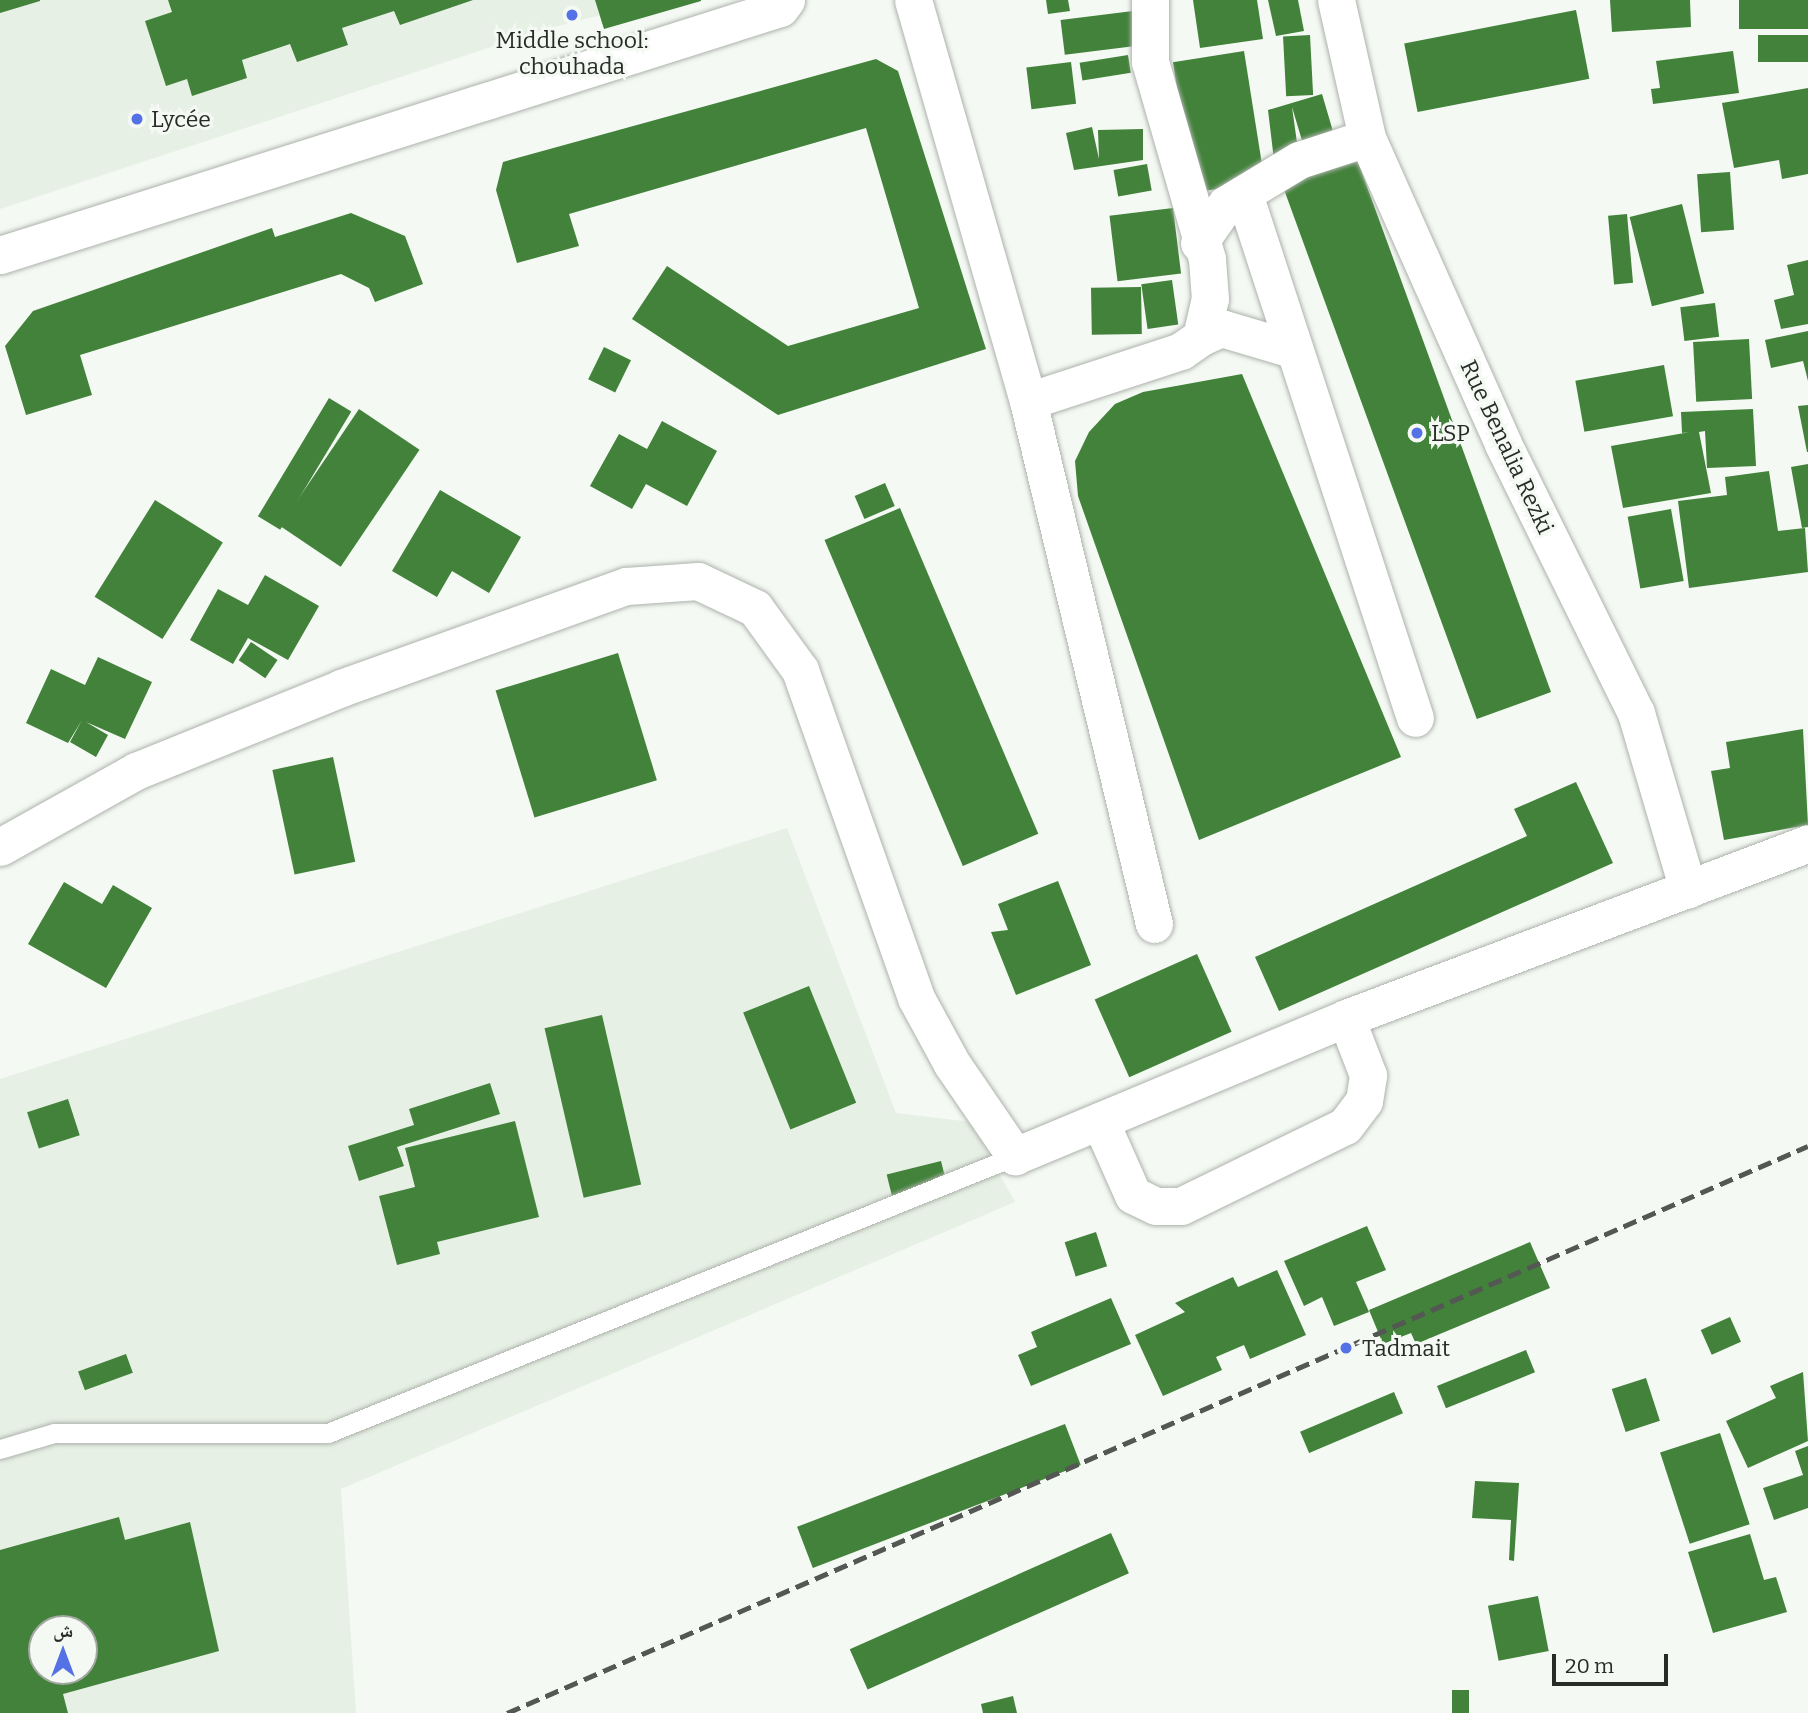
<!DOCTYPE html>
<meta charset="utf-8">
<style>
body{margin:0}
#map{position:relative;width:1808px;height:1713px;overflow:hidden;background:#f4f9f3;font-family:Bitter,"Noto Naskh Arabic",serif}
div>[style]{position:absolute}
.built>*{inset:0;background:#e6f0e4}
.building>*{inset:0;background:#42823a;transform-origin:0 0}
.roads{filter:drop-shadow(0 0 2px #adb2ac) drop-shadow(0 0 2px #adb2ac)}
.lane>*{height:19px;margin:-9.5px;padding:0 9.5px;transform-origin:9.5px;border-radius:9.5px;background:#fff}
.street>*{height:37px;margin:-18.5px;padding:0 18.5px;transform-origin:18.5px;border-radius:18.5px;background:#fff}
.rail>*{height:5px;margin-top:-2.5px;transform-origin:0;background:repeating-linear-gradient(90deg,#545754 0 14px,transparent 0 21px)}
.dots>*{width:19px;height:19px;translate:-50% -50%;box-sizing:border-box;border:4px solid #f4f9f3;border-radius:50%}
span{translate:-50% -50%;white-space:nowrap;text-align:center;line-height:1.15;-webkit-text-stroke:6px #f4f9f3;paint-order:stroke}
.poi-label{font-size:23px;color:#292b29}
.left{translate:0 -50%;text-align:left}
.street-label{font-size:23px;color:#292b29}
.north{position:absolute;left:28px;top:1615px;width:70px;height:70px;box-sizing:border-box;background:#f4f9f3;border:2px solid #a3a7a2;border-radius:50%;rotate:0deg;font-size:19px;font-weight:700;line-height:28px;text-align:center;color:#292b29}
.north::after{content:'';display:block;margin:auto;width:24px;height:32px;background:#5571e6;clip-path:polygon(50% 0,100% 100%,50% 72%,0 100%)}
.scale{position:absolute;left:1552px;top:1654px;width:116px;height:32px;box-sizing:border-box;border:4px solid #292b29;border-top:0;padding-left:9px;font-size:21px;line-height:24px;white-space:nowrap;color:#292b29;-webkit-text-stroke:5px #f4f9f3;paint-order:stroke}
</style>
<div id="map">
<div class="built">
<i style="clip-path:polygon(0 0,660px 0,546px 29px,0 209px)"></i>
<i style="clip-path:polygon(evenodd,787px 828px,896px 1113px,971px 1122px,1015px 1202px,341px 1489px,356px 1713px,0 1713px,0 1079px,787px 828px,42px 1629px,84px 1629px,84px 1671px,42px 1671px,42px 1629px)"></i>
</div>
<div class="building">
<i style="clip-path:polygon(0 0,40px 0,40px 1px,0 13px)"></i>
<i style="clip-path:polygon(168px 0,473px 0,400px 25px,394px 11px,342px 28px,348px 45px,297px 62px,290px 44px,242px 60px,247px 78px,192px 96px,187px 79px,166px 86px,145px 21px,172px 12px)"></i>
<i style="clip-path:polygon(595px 0,701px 0,701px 1px,604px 29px)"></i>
<i style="clip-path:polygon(1046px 0,1068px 0,1070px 11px,1048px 14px)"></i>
<i style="clip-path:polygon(1193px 0,1257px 0,1263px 39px,1200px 48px)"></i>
<i style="clip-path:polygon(1268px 0,1298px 0,1304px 31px,1276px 36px)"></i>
<i style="clip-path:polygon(1610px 0,1690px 0,1691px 27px,1612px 32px)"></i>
<i style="left:1739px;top:0;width:69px;height:29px"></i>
<i style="left:1576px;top:10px;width:70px;height:175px;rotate:79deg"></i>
<i style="left:1133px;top:11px;width:35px;height:73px;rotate:83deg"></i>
<i style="left:1310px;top:35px;width:60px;height:27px;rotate:87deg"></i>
<i style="left:1808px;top:35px;width:27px;height:50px;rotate:90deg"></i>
<i style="left:1244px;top:51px;width:132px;height:72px;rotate:81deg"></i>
<i style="clip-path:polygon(1733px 51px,1739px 93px,1653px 104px,1651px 89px,1660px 88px,1656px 61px)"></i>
<i style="left:1128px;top:55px;width:18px;height:49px;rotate:81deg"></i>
<i style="clip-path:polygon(876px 59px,898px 71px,986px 349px,778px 415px,632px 319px,667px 266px,788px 346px,919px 308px,866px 128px,569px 214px,579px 246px,517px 263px,496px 190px,503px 162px)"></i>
<i style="left:1071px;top:62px;width:42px;height:45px;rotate:83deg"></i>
<i style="clip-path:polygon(1808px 88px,1808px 174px,1782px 179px,1779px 160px,1734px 168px,1722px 103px)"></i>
<i style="clip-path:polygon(1322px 94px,1337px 145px,1306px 154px,1292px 107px,1299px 157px,1274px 160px,1268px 110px)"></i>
<i style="clip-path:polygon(1092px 127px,1099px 159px,1098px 130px,1143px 129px,1143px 160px,1074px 170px,1066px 133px)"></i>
<i style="left:1353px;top:148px;width:579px;height:79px;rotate:70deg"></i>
<i style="left:1147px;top:164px;width:27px;height:34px;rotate:80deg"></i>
<i style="left:1730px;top:172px;width:58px;height:33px;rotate:86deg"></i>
<i style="left:1682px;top:204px;width:92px;height:54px;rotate:76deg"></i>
<i style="left:1173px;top:208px;width:66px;height:64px;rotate:83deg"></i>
<i style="clip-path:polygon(351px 213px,405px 236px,423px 284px,375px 302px,369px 288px,341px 274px,80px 355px,92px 395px,26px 415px,5px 346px,33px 311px,272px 228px,275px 237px)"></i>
<i style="left:1627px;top:214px;width:69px;height:19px;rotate:85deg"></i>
<i style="clip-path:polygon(1808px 260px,1808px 324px,1781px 329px,1774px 300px,1794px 295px,1787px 265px)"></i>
<i style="left:1172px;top:280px;width:45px;height:31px;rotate:82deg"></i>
<i style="left:1141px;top:287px;width:47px;height:50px;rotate:89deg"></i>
<i style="left:1715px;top:303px;width:34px;height:35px;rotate:83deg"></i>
<i style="clip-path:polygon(1808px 331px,1808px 381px,1803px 361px,1771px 368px,1765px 340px)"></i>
<i style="left:1749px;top:339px;width:60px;height:56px;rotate:87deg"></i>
<i style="left:604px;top:347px;width:30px;height:36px;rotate:26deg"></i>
<i style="left:1664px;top:365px;width:52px;height:90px;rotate:80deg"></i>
<i style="clip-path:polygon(1242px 374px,1401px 757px,1199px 840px,1078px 496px,1075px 461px,1089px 432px,1115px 404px,1143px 392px)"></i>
<i style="left:329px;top:398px;width:26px;height:138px;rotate:31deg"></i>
<i style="clip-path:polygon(1808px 405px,1808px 452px,1807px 452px,1798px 406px)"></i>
<i style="left:359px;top:409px;width:73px;height:141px;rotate:34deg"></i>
<i style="clip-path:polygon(1753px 409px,1756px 466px,1707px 468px,1705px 431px,1699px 432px,1711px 493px,1623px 508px,1611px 446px,1690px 432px,1682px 433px,1681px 412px)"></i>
<i style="clip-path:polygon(662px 421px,717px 451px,687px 506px,646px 484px,632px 509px,590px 486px,619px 434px,647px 449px)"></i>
<i style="clip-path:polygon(1808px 464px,1808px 527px,1802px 528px,1791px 467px)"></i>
<i style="clip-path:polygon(1769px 471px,1778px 531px,1805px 528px,1808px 572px,1689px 588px,1678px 501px,1727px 495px,1725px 477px)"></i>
<i style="left:885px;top:483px;width:25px;height:33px;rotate:67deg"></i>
<i style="clip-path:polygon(440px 490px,521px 537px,489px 593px,452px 571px,437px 597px,392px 571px)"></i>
<i style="left:155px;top:500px;width:80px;height:114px;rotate:32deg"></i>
<i style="left:900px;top:508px;width:354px;height:82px;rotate:67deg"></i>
<i style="left:1671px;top:509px;width:73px;height:44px;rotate:80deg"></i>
<i style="clip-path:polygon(265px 575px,319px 606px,288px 660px,248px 638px,233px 664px,190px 640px,218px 589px,248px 605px)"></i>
<i style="left:251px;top:642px;width:32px;height:22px;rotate:34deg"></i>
<i style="left:618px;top:653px;width:133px;height:128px;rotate:73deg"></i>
<i style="clip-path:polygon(98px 657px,152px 682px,125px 739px,86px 722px,108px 735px,96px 757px,70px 742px,82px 720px,68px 743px,26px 723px,51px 669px,85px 685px)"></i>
<i style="clip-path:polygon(1803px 729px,1808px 825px,1724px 840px,1711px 771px,1730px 768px,1726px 742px)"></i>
<i style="left:333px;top:757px;width:107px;height:62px;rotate:78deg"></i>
<i style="clip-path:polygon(1576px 782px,1613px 863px,1279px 1011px,1255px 957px,1527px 836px,1514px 809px)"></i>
<i style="clip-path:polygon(1058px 881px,1091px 965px,1016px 995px,991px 932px,1008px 930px,998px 904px)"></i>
<i style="clip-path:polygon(64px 882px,102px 904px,113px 885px,152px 908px,106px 988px,28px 944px)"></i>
<i style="left:1197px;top:954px;width:85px;height:112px;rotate:66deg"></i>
<i style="left:809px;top:986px;width:126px;height:71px;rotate:68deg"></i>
<i style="left:602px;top:1015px;width:174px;height:59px;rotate:77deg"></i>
<i style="clip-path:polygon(490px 1083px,500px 1114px,397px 1147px,404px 1166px,359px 1181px,348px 1146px,414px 1125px,409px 1109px)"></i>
<i style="left:68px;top:1099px;width:38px;height:43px;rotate:72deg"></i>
<i style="clip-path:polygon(515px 1121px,539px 1217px,437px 1242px,440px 1254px,397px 1265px,379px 1196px,415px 1187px,405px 1148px)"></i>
<i style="left:941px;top:1161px;width:34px;height:56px;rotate:76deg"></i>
<i style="clip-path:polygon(1367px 1226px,1386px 1270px,1356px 1282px,1369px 1312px,1334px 1326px,1322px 1297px,1304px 1306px,1284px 1261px)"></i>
<i style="left:1096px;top:1232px;width:36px;height:33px;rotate:72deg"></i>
<i style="clip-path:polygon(1530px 1242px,1550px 1288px,1416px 1344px,1411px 1333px,1383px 1344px,1369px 1310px)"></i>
<i style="clip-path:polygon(1277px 1270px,1306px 1335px,1250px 1359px,1244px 1345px,1216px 1357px,1222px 1370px,1163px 1396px,1135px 1335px,1185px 1312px,1175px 1303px,1233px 1277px,1238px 1287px)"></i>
<i style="clip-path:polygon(1111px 1298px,1131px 1344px,1031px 1386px,1018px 1355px,1037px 1347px,1031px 1332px)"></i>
<i style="left:1730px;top:1317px;width:27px;height:32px;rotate:66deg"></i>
<i style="left:1526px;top:1350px;width:24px;height:96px;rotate:68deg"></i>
<i style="left:126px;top:1354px;width:20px;height:51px;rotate:70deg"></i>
<i style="clip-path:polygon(1803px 1372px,1808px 1441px,1748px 1468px,1726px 1421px,1776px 1398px,1770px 1386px)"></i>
<i style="left:1646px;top:1378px;width:45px;height:36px;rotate:72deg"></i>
<i style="left:1394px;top:1392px;width:23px;height:102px;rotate:67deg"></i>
<i style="left:1065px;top:1424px;width:44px;height:287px;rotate:69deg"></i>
<i style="left:1720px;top:1433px;width:96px;height:63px;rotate:72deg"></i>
<i style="clip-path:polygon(1808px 1446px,1808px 1508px,1774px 1520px,1763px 1488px,1803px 1475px,1795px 1451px)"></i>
<i style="clip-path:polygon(1475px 1481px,1519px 1483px,1514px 1561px,1509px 1560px,1511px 1520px,1472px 1518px)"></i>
<i style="clip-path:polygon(evenodd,119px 1517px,125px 1540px,190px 1522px,219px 1651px,63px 1694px,68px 1713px,0 1713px,0 1550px,119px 1517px,42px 1629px,84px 1629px,84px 1671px,42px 1671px,42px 1629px)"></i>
<i style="left:1111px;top:1533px;width:44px;height:286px;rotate:66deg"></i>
<i style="clip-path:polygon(1750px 1534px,1764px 1580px,1776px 1577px,1787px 1612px,1713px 1633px,1688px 1552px)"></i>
<i style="left:1538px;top:1596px;width:56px;height:51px;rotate:79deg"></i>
<i style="left:1452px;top:1690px;width:17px;height:23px"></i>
<i style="clip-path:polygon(1013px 1696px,1017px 1713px,983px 1713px,981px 1704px)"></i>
</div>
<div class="roads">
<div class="lane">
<i style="left:0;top:1449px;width:56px;rotate:-16.5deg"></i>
<i style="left:54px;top:1433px;width:274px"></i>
<i style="left:328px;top:1433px;width:741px;rotate:-21.96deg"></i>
</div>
<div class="street">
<i style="left:913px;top:0;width:417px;rotate:74deg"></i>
<i style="left:1028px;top:401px;width:538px;rotate:76.45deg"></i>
<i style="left:1336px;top:0;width:141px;rotate:77.3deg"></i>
<i style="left:1367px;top:138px;width:335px;rotate:66deg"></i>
<i style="left:1503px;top:444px;width:300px;rotate:63.7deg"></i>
<i style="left:1636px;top:713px;width:184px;rotate:73.6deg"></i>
<i style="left:1244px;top:194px;width:551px;rotate:71.93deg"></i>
<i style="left:1199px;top:243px;width:47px;rotate:-55.3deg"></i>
<i style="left:1226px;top:204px;width:85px;rotate:-31.1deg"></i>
<i style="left:1299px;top:160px;width:71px;rotate:-17.9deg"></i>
<i style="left:0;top:255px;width:818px;rotate:-17.57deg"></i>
<i style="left:780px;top:8px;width:10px;rotate:-53deg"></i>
<i style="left:1201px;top:337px;width:22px;rotate:-24deg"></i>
<i style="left:1221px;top:328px;width:74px;rotate:16.5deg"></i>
<i style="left:1028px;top:401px;width:161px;rotate:-18.1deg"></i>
<i style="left:1181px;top:351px;width:24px;rotate:-35deg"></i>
<i style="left:1201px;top:337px;width:39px;rotate:-77deg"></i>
<i style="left:1210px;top:299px;width:40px;rotate:-94.3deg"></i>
<i style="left:1207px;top:259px;width:205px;rotate:-106.1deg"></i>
<i style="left:1150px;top:62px;width:62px;rotate:-90deg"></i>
<i style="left:0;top:847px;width:156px;rotate:-29.2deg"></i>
<i style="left:136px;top:771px;width:221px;rotate:-22deg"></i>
<i style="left:341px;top:688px;width:303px;rotate:-19.7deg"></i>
<i style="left:626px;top:586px;width:72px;rotate:-4deg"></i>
<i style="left:698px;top:581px;width:63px;rotate:25.3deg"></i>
<i style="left:755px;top:608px;width:77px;rotate:54deg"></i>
<i style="left:800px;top:670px;width:348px;rotate:70.5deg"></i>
<i style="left:916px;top:998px;width:75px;rotate:61.4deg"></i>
<i style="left:952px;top:1064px;width:112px;rotate:55.6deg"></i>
<i style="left:1015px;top:1156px;width:359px;rotate:-22.6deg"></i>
<i style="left:1346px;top:1018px;width:494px;rotate:-20.7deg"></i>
<i style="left:1100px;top:1121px;width:81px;rotate:66deg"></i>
<i style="left:1133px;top:1195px;width:25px;rotate:26deg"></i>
<i style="left:1156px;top:1206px;width:25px"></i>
<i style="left:1181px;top:1206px;width:182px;rotate:-26deg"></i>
<i style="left:1345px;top:1126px;width:31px;rotate:-53deg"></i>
<i style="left:1364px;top:1101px;width:26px;rotate:-81deg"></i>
<i style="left:1368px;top:1075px;width:61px;rotate:-111.1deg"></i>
</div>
</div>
<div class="rail">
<i style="left:507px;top:1713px;width:1419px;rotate:-23.55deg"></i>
</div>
<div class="dots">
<i style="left:572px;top:15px;background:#5571e6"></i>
<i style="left:137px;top:119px;background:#5571e6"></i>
<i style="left:1417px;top:433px;background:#5571e6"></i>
<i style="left:1346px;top:1348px;background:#5571e6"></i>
</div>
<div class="poi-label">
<span style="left:572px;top:53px">Middle school:<br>chouhada</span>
<span class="left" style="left:151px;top:119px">Lycée</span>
<span class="left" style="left:1431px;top:433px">LSP</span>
<span class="left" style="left:1362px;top:1348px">Tadmait</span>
</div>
<div class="street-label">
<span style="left:1507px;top:447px;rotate:65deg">Rue Benalia Rezki</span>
</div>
<div class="north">ش</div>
<div class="scale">20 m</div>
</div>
